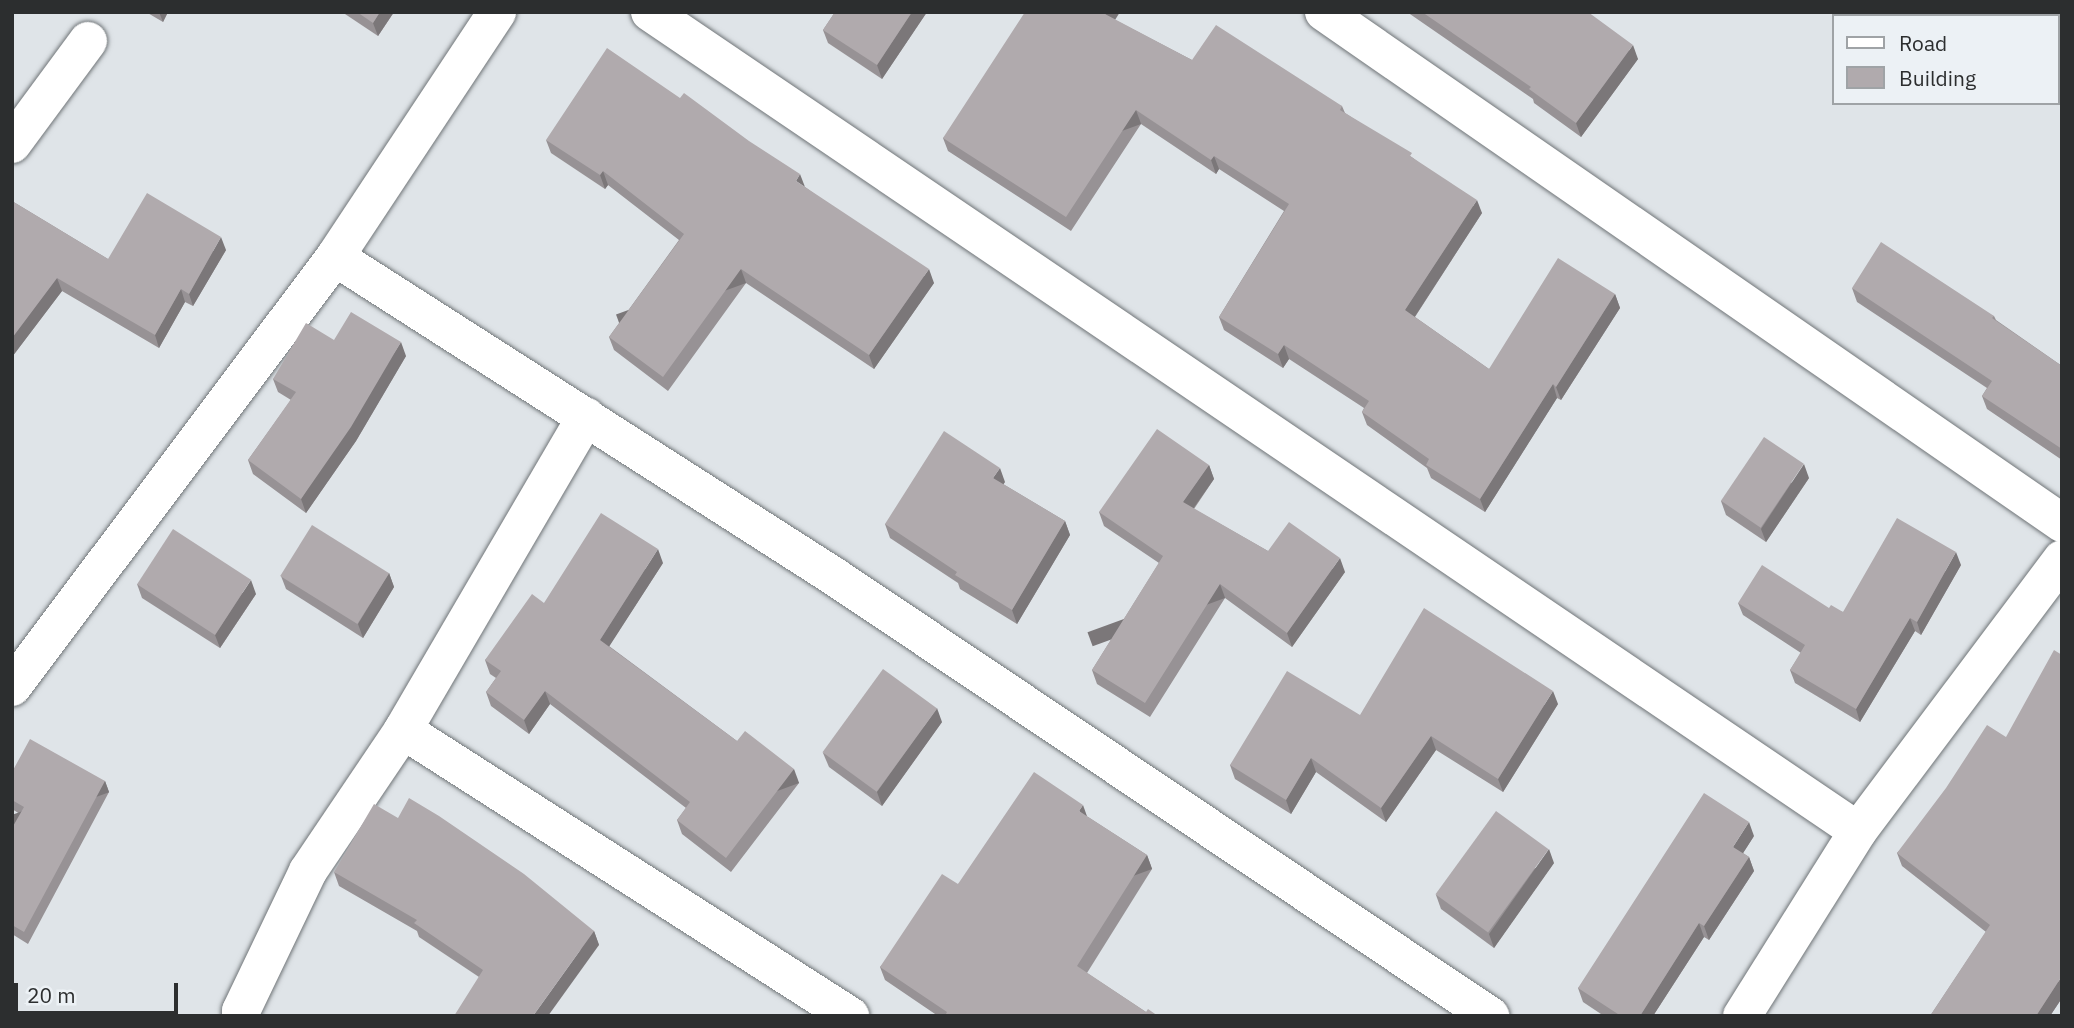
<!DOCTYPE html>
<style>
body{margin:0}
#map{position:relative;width:2074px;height:1028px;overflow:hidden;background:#dfe4e8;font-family:"IBM Plex Sans",sans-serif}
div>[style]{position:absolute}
.roads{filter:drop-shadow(0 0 2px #707578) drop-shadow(0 0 2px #707578)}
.minor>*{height:38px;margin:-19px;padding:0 19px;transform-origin:19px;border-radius:19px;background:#fff}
.wall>*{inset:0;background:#979295}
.shaded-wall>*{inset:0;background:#7b7779;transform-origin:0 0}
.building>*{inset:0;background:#b0aaad;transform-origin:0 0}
span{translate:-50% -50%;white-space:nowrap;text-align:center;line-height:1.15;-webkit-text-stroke:7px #ecf1f5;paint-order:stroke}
.frame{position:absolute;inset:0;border:14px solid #2c2e2f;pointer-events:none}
.legend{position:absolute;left:1832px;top:14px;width:228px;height:91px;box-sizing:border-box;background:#ecf1f5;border:2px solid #9fa3a6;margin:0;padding:9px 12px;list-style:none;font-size:21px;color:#2c2e2f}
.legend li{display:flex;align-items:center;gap:14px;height:35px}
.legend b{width:35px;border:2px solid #9fa3a6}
.scale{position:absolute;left:14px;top:983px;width:164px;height:32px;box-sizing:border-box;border:4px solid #2c2e2f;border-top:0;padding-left:9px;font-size:21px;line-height:24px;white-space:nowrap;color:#2c2e2f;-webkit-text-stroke:5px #ecf1f5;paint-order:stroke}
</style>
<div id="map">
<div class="roads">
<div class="minor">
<i style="left:650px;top:12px;width:1459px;rotate:34.14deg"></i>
<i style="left:1324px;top:12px;width:898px;rotate:34.7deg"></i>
<i style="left:12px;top:144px;width:128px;rotate:-53.6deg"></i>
<i style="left:335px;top:257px;width:594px;rotate:32.62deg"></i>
<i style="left:835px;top:577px;width:789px;rotate:33.83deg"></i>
<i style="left:12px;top:687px;width:538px;rotate:-53.09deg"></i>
<i style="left:335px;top:257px;width:294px;rotate:-56.5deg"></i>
<i style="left:403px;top:730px;width:531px;rotate:32.61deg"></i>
<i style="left:241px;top:1016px;width:5px;rotate:-90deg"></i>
<i style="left:241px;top:1011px;width:155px;rotate:-64.4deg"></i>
<i style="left:308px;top:871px;width:170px;rotate:-56deg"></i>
<i style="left:403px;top:730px;width:363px;rotate:-59.7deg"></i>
<i style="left:1742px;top:1016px;width:218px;rotate:-57.9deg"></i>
<i style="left:1858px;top:831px;width:340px;rotate:-53.1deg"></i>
</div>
</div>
<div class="wall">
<i style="clip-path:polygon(146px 12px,168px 12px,163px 22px)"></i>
<i style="clip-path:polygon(342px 12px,394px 12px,378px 36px)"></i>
<i style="clip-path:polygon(835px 12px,927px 12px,882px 79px,828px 43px,823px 30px)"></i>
<i style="clip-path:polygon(1407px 12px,1588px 12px,1638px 59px,1581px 137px,1534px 103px,1533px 99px)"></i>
<i style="clip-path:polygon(1115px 20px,1192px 60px,1342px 106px,1345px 113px,1413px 158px,1482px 213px,1415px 317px,1489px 369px,1615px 294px,1620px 308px,1561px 400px,1557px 398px,1485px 512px,1431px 478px,1427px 468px,1367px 425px,1362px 412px,1364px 408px,1289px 359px,1283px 368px,1224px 330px,1219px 317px,1284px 211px,1219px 169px,1216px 174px,1141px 124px,1071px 231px,948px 151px,943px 138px)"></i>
<i style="clip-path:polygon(546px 140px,805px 187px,934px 283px,874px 369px,746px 283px,668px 391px,614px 350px,609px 337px,679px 240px,608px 185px,605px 189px,551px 153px)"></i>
<i style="clip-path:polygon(12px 201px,108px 259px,226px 250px,193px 306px,185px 302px,159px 348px,62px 291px,12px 357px)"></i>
<i style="clip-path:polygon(1852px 288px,1994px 316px,1996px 320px,2062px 366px,2062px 460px,1987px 409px,1982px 396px,1987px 388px,1857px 302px)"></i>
<i style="clip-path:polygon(334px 340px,406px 356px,356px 441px,306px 513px,253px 474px,248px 460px,291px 400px,278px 392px,273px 379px)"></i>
<i style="clip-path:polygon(1209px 465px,1214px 479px,1194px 509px,1268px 551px,1345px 572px,1292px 647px,1225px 598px,1150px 717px,1097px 684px,1092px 670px,1159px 563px,1104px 526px,1099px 512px)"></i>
<i style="clip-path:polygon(1809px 478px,1766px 542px,1726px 515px,1721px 501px)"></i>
<i style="clip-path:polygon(1005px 482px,1003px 484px,1065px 521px,1070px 535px,1017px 624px,960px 589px,958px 583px,890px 538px,885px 524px)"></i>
<i style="clip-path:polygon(663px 563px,609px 646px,737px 741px,799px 783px,731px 872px,682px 834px,677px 820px,686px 808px,550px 704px,529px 734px,491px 706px,486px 692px,496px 678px,490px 674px,485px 660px,544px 603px)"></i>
<i style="clip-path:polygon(1961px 565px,1921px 635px,1915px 631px,1860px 722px,1795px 683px,1790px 670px,1801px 653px,1743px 615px,1738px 603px,1829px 608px,1843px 612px)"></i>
<i style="clip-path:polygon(389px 573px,394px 587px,363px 638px,286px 589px,281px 576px)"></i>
<i style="clip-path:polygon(137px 584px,256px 594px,220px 648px,142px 598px)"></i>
<i style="clip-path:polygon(1558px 704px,1503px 792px,1436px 750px,1386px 822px,1316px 772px,1291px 814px,1235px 779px,1230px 765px,1360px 715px)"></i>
<i style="clip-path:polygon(942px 722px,882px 806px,829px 767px,823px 753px)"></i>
<i style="clip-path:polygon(2006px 737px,2062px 998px,2050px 1016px,1930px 1016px,1986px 932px,1902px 866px,1897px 853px)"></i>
<i style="clip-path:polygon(12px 772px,105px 781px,109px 792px,28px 944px,12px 934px,12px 828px,20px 814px,12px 809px)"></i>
<i style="clip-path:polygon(1088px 817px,1147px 855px,1152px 869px,1087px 973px,1146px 1012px,1158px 1016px,938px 1016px,885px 980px,880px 967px,958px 884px)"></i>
<i style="clip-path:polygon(1754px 836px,1743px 853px,1749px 857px,1754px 871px,1709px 940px,1704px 937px,1653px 1016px,1604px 1016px,1583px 1002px,1578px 988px)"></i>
<i style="clip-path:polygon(1554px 863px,1494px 948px,1441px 909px,1436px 895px)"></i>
<i style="clip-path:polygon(334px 872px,594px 931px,599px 945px,479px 977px,419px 937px,417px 931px,339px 886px)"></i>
</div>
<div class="shaded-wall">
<i style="clip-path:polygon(159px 12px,168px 12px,163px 22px)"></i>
<i style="clip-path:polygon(380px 12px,394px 12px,378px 36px,373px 23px)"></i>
<i style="clip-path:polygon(912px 12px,927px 12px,882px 79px,877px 65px)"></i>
<i style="clip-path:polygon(1107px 12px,1120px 12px,1110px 28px,1105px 14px)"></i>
<i style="clip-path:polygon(1633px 45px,1638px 59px,1581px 137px,1576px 123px)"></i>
<i style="left:1136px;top:110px;width:15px;height:128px;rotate:70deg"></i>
<i style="clip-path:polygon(1214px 156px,1219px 169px,1216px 174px,1211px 160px)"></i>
<i style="clip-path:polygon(603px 171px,608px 185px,605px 189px,600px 175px)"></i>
<i style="clip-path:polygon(800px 174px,805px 187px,796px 181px)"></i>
<i style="clip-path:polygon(1477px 200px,1482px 213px,1410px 324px,1405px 310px)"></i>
<i style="clip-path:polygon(221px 237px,226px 250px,193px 306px,189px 294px)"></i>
<i style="left:741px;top:269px;width:15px;height:133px;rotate:70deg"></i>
<i style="clip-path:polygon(929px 269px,934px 283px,874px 369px,869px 355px)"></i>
<i style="clip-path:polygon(57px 278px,62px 291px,12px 357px,12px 338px)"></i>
<i style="clip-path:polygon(181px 289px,185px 302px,159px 348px,155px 335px)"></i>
<i style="clip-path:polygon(1615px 294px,1620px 308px,1561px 400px,1556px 387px)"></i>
<i style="clip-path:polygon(401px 342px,406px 356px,356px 441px,306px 513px,301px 499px)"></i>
<i style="clip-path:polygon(1284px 345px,1289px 359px,1283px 368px,1278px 354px)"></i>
<i style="clip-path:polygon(1553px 384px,1557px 398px,1485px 512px,1480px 499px)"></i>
<i style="clip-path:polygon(1804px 464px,1809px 478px,1766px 542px,1761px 529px)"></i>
<i style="clip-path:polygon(1209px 465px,1214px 479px,1188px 516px,1183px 502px)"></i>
<i style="clip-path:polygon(1000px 468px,1005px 482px,998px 492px,993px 478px)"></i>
<i style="clip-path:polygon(1065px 521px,1070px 535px,1017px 624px,1012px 610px)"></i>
<i style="clip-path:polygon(658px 549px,663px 563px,605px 653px,600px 640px)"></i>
<i style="clip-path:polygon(1956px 552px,1961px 565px,1921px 635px,1917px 622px)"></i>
<i style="clip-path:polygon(1340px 558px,1345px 572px,1292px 647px,1287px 633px)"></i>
<i style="clip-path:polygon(389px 573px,394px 587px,363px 638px,358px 624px)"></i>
<i style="clip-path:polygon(251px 580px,256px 594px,220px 648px,215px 635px)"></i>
<i style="left:1220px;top:584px;width:15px;height:141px;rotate:70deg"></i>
<i style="clip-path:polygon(1910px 618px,1915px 631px,1860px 722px,1856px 709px)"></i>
<i style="clip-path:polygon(545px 691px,550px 704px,529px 734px,524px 720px)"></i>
<i style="clip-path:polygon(1553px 691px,1558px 704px,1503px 792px,1498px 779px)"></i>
<i style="clip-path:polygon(937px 708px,942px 722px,882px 806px,877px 792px)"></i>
<i style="clip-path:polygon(1431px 736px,1436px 750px,1386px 822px,1381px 808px)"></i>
<i style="clip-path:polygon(1311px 758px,1316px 772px,1291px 814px,1286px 800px)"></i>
<i style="left:794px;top:769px;width:15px;height:112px;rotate:70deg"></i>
<i style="left:105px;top:781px;width:12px;height:171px;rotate:70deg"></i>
<i style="clip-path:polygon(1083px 805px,1088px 819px,1079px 811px)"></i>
<i style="clip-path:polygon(1749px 822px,1754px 836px,1738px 861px,1733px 847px)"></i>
<i style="clip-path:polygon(1549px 849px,1554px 863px,1494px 948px,1489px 934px)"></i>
<i style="left:1147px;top:855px;width:15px;height:131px;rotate:70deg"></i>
<i style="clip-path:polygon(1749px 857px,1754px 871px,1709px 940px,1704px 926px)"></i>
<i style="clip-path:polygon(1699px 923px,1704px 937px,1653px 1016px,1640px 1016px)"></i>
<i style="clip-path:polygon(594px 931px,599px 945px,548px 1016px,533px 1016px)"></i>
<i style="clip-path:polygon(2062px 976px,2062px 998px,2050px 1016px,2036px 1016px)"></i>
</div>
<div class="building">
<i style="clip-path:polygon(357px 12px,380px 12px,373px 23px)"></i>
<i style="clip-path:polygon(835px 12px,912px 12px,877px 65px,823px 30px)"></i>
<i style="clip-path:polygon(1025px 12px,1107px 12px,1105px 14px,1192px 60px,1216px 25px,1342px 106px,1340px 110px,1412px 153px,1410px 156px,1477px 200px,1405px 310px,1489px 369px,1558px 258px,1615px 294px,1556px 387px,1553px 384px,1480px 499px,1426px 465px,1429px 459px,1362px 412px,1369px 401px,1284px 345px,1278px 354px,1219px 317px,1289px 204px,1214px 156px,1211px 160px,1136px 110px,1066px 217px,943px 138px)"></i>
<i style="clip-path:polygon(1422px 12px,1588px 12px,1633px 45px,1576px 123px,1529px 89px,1531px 87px)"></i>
<i style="clip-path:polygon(607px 48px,680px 98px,684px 93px,749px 141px,800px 174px,796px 181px,929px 269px,869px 355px,741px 269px,663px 377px,609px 337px,684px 234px,603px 171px,600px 175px,546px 140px)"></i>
<i style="clip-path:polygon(147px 193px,221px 237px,189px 294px,181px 289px,155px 335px,57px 278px,12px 338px,12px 201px,108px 259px)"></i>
<i style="clip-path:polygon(1881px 242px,1994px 316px,1992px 318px,2062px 366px,2062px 449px,1982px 396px,1992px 381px,1852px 288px)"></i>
<i style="clip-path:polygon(351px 312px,401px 342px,351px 427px,301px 499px,248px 460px,296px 392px,273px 379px,306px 323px,334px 340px)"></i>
<i style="clip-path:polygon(1157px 429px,1209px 465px,1183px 502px,1268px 551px,1289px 522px,1340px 558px,1287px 633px,1220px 584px,1145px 703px,1092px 670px,1163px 556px,1099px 512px)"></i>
<i style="clip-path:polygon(944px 431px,1000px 468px,993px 478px,1065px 521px,1012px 610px,955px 575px,957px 572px,885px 524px)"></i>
<i style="left:1764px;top:437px;width:48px;height:77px;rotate:34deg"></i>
<i style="clip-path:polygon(601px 513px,658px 549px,600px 640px,737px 741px,745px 731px,794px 769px,726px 858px,677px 820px,690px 802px,545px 691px,524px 720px,486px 692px,501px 671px,485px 660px,532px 594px,544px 603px)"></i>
<i style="clip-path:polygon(1897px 518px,1956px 552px,1917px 622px,1910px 618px,1856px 709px,1790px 670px,1805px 645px,1738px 603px,1762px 565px,1829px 608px,1831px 605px,1843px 612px)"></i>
<i style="left:312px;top:525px;width:91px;height:60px;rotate:32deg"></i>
<i style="left:173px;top:529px;width:93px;height:66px;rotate:33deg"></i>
<i style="clip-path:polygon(1424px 608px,1553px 691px,1498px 779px,1431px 736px,1381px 808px,1311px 758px,1286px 800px,1230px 765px,1287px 671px,1360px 715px)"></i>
<i style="clip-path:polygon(2054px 650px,2062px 655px,2062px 976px,2036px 1016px,1930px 1016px,1990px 925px,1897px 853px,1946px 788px,1987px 725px,2006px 737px)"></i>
<i style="left:883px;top:669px;width:67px;height:103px;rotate:36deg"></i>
<i style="clip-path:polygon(30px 739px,105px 781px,24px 932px,12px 925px,12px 828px,24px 807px,12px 800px,12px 772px)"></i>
<i style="clip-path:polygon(1034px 772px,1083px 805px,1079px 811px,1147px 855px,1077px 966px,1146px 1012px,1148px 1009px,1158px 1016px,945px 1016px,947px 1012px,880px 967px,942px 874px,958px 884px)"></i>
<i style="clip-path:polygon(1704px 793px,1749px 822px,1733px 847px,1749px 857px,1704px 926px,1699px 923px,1640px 1016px,1621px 1016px,1578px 988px)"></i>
<i style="clip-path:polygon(409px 798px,439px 816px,524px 874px,594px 931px,533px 1016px,454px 1016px,483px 970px,414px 923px,417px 920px,334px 872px,374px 804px,398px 818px)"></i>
<i style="left:1496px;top:811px;width:65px;height:103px;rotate:36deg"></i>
</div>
<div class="frame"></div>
<ul class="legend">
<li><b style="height:9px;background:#fff"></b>Road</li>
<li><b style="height:19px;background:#b0aaad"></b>Building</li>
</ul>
<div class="scale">20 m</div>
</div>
